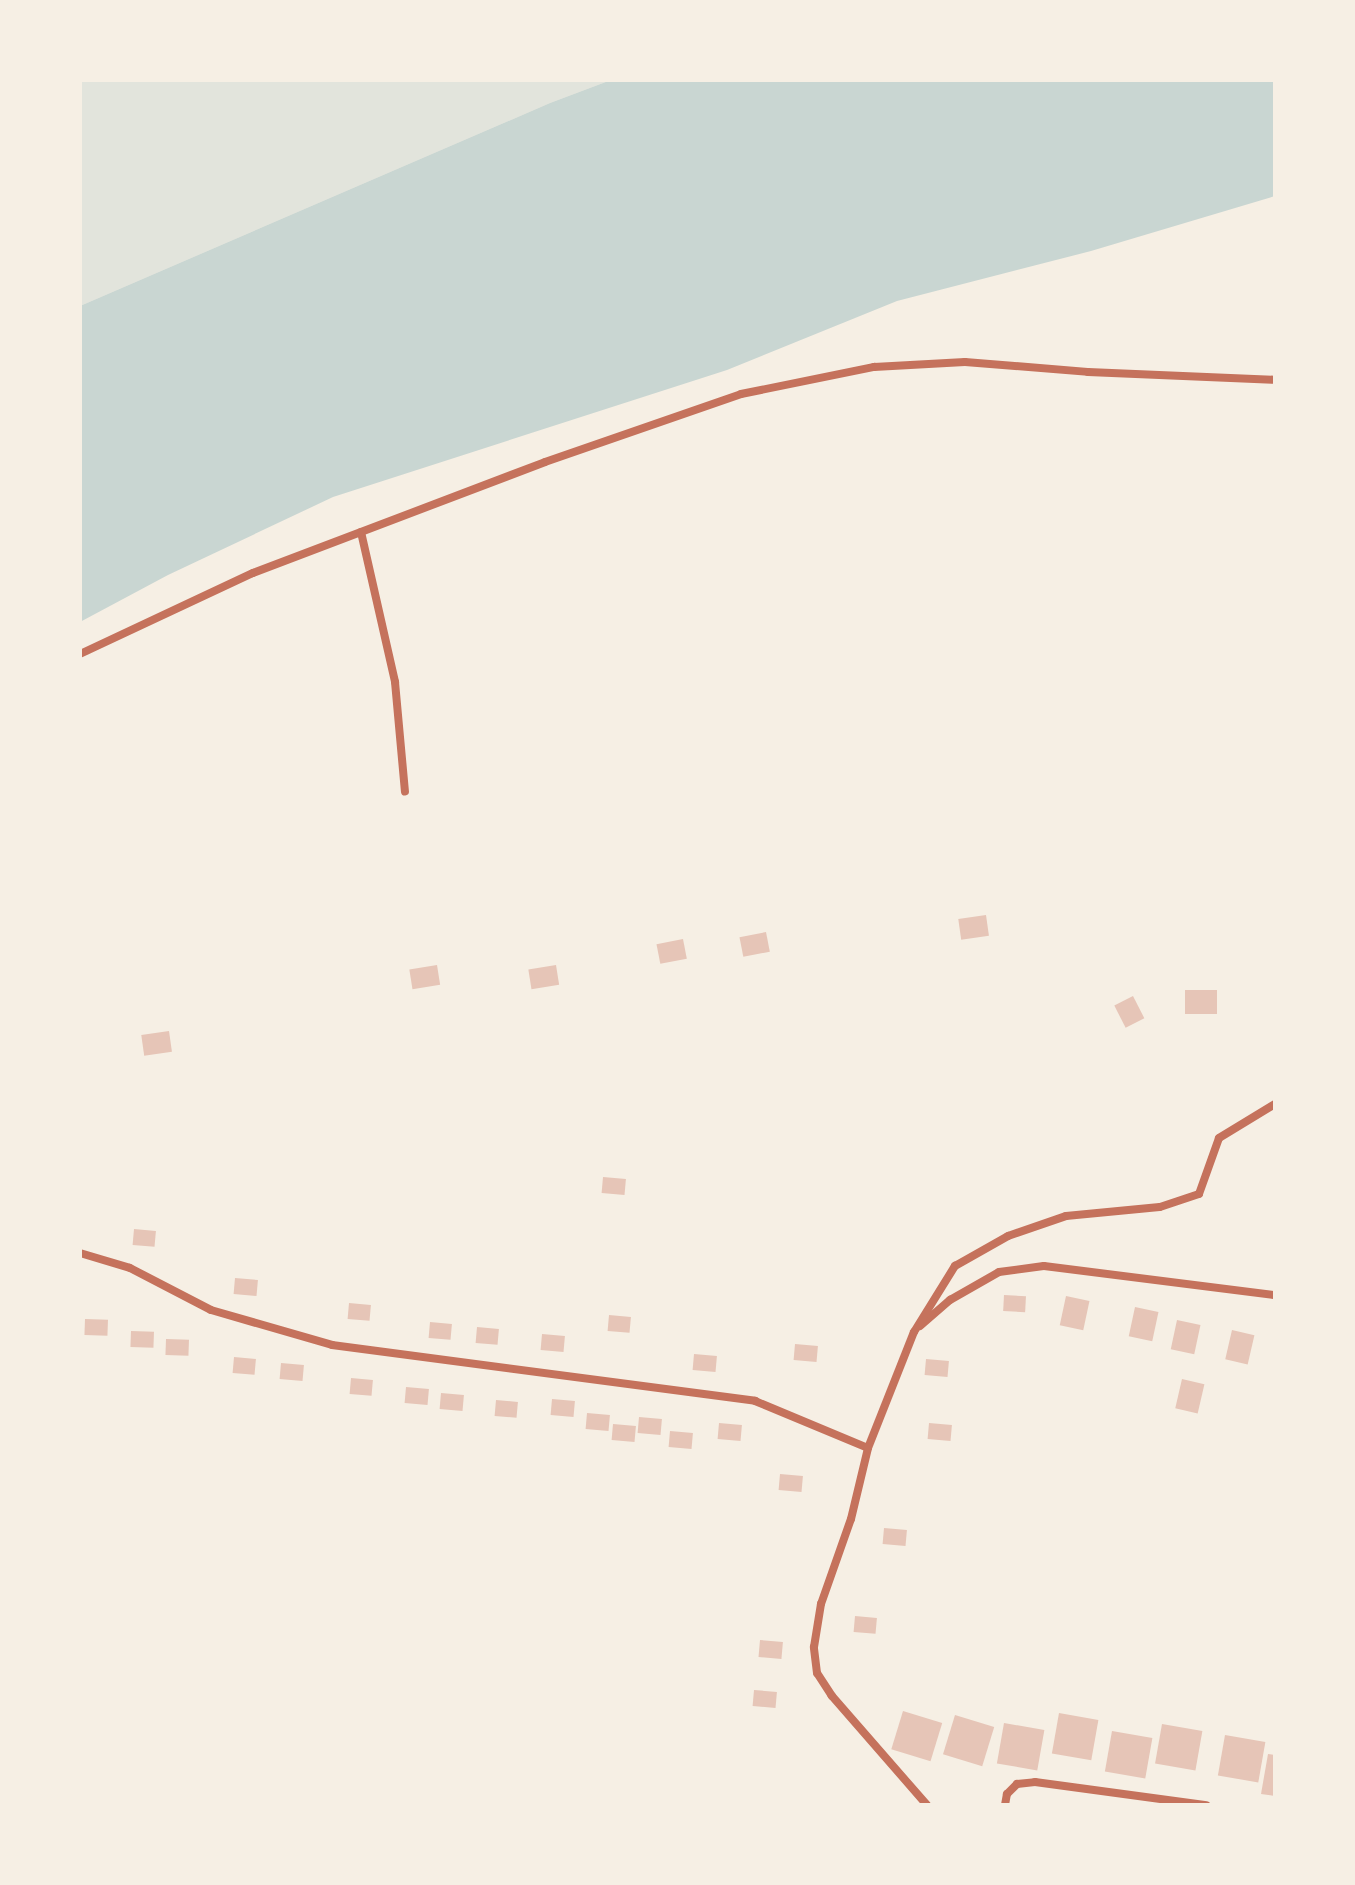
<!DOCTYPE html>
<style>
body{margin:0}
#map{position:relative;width:1355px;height:1885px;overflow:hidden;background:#f6efe4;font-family:"Source Sans 3",sans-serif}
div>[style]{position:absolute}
.green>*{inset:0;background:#e2e4dc}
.water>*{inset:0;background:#c9d6d2}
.building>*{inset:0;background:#e6c5b7;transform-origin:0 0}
.minor>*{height:8px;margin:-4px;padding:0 4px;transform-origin:4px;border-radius:4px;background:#c5725c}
span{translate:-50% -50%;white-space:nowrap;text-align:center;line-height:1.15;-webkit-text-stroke:8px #f6efe4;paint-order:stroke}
.frame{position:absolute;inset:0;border:82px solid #f6efe4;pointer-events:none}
</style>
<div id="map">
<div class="green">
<i style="clip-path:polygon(80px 80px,611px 80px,550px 103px,80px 306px)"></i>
</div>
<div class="water">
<i style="clip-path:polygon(611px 80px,1275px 80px,1275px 196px,1091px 251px,897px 301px,727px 370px,333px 497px,168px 575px,80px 622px,80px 306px,550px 103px)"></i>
</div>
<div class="building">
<i style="left:986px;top:915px;width:21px;height:28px;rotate:82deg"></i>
<i style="left:766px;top:932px;width:20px;height:27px;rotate:79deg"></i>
<i style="left:683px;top:939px;width:20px;height:27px;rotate:79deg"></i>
<i style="left:437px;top:965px;width:20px;height:28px;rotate:81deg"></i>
<i style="left:556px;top:965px;width:20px;height:28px;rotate:81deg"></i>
<i style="left:1217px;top:990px;width:24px;height:32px;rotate:90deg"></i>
<i style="left:1133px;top:996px;width:25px;height:21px;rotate:63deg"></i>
<i style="left:169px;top:1031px;width:21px;height:28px;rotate:82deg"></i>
<i style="left:603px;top:1177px;width:23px;height:16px;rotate:5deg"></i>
<i style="left:134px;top:1229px;width:22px;height:16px;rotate:5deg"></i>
<i style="left:235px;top:1278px;width:23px;height:16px;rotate:5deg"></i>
<i style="left:1004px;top:1295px;width:22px;height:16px;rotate:3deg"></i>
<i style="left:1066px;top:1296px;width:24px;height:30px;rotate:12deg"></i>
<i style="left:349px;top:1303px;width:22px;height:16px;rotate:5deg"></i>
<i style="left:1135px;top:1307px;width:24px;height:30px;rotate:12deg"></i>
<i style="left:609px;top:1315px;width:22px;height:16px;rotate:5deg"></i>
<i style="left:85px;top:1319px;width:23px;height:16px;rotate:2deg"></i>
<i style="left:1177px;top:1320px;width:24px;height:30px;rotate:12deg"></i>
<i style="left:430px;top:1322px;width:22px;height:16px;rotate:5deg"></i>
<i style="left:477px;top:1327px;width:22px;height:16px;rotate:5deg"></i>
<i style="left:1232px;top:1330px;width:23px;height:30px;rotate:13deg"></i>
<i style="left:131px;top:1331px;width:23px;height:16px;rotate:2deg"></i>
<i style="left:542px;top:1334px;width:23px;height:16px;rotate:5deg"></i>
<i style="left:166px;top:1339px;width:23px;height:16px;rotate:2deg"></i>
<i style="left:795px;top:1344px;width:23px;height:16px;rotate:5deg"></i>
<i style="left:694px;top:1354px;width:23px;height:16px;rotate:5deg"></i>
<i style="left:234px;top:1357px;width:22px;height:16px;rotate:5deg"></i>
<i style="left:926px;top:1359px;width:23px;height:16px;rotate:5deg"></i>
<i style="left:281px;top:1363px;width:23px;height:16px;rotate:5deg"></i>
<i style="left:351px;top:1378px;width:22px;height:16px;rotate:5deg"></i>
<i style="left:1182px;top:1379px;width:23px;height:30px;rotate:13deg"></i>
<i style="left:406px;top:1387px;width:23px;height:16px;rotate:5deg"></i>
<i style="left:441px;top:1393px;width:23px;height:16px;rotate:5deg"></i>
<i style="left:552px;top:1399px;width:23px;height:16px;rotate:5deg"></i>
<i style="left:496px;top:1400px;width:22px;height:16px;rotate:5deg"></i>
<i style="left:587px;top:1413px;width:23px;height:16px;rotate:5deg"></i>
<i style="left:639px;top:1417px;width:23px;height:16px;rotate:5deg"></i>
<i style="left:719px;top:1423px;width:23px;height:16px;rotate:5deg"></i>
<i style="left:929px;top:1423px;width:23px;height:16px;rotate:5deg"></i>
<i style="left:613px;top:1424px;width:23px;height:16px;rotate:5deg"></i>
<i style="left:670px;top:1431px;width:23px;height:16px;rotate:5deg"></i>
<i style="left:780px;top:1474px;width:23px;height:16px;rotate:5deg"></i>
<i style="left:884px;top:1528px;width:23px;height:16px;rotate:5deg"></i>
<i style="left:855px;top:1616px;width:22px;height:16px;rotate:5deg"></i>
<i style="left:760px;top:1640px;width:23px;height:17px;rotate:5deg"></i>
<i style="left:754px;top:1690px;width:23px;height:16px;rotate:5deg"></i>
<i style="left:903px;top:1711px;width:41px;height:40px;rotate:17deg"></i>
<i style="left:1059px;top:1713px;width:40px;height:41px;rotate:10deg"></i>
<i style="left:955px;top:1715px;width:41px;height:41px;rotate:17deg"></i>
<i style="left:1004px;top:1723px;width:41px;height:41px;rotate:10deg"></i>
<i style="left:1162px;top:1724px;width:41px;height:40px;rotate:10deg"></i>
<i style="left:1112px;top:1731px;width:41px;height:41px;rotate:10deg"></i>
<i style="left:1225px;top:1735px;width:41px;height:41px;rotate:10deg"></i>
<i style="clip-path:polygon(1268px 1754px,1275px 1755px,1275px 1796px,1261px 1794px)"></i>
</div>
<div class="minor">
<i style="left:361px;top:532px;width:154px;rotate:77.2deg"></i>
<i style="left:395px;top:682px;width:110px;rotate:84.8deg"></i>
<i style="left:80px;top:654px;width:191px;rotate:-25.1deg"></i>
<i style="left:253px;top:573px;width:312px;rotate:-20.8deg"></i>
<i style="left:545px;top:462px;width:207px;rotate:-19.1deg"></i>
<i style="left:741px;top:394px;width:136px;rotate:-11.5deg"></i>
<i style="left:874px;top:367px;width:91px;rotate:-3.1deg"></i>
<i style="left:965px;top:362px;width:123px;rotate:4.6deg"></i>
<i style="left:1088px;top:372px;width:187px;rotate:2.4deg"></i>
<i style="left:80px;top:1253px;width:52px;rotate:16.7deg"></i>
<i style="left:130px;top:1268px;width:91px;rotate:27.4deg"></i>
<i style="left:211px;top:1310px;width:126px;rotate:16.1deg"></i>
<i style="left:332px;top:1345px;width:427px;rotate:7.5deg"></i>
<i style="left:755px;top:1401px;width:122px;rotate:22.6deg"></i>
<i style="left:920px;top:1326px;width:40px;rotate:-41deg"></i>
<i style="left:950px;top:1300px;width:56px;rotate:-29.7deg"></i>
<i style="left:999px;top:1272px;width:45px;rotate:-7.6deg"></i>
<i style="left:1044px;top:1266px;width:233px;rotate:7.2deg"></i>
<i style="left:927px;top:1805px;width:145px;rotate:-131.1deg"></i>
<i style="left:832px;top:1696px;width:27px;rotate:-123deg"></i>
<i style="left:817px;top:1673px;width:26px;rotate:-97deg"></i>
<i style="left:814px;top:1647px;width:44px;rotate:-80.8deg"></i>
<i style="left:821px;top:1604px;width:90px;rotate:-70.6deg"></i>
<i style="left:851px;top:1519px;width:73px;rotate:-76.5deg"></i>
<i style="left:868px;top:1448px;width:125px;rotate:-68.4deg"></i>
<i style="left:914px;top:1332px;width:78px;rotate:-58.2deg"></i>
<i style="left:955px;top:1266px;width:61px;rotate:-29.5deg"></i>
<i style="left:1008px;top:1236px;width:61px;rotate:-19deg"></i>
<i style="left:1066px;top:1216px;width:94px;rotate:-5.5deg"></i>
<i style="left:1160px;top:1207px;width:41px;rotate:-18.4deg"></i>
<i style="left:1199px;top:1194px;width:59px;rotate:-70.3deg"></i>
<i style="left:1219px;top:1138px;width:66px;rotate:-31.3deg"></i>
<i style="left:1005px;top:1805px;width:11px;rotate:-80deg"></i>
<i style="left:1007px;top:1794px;width:14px;rotate:-45deg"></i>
<i style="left:1017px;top:1784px;width:18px;rotate:-6deg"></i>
<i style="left:1035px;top:1782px;width:173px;rotate:7.7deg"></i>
</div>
<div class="frame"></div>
</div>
